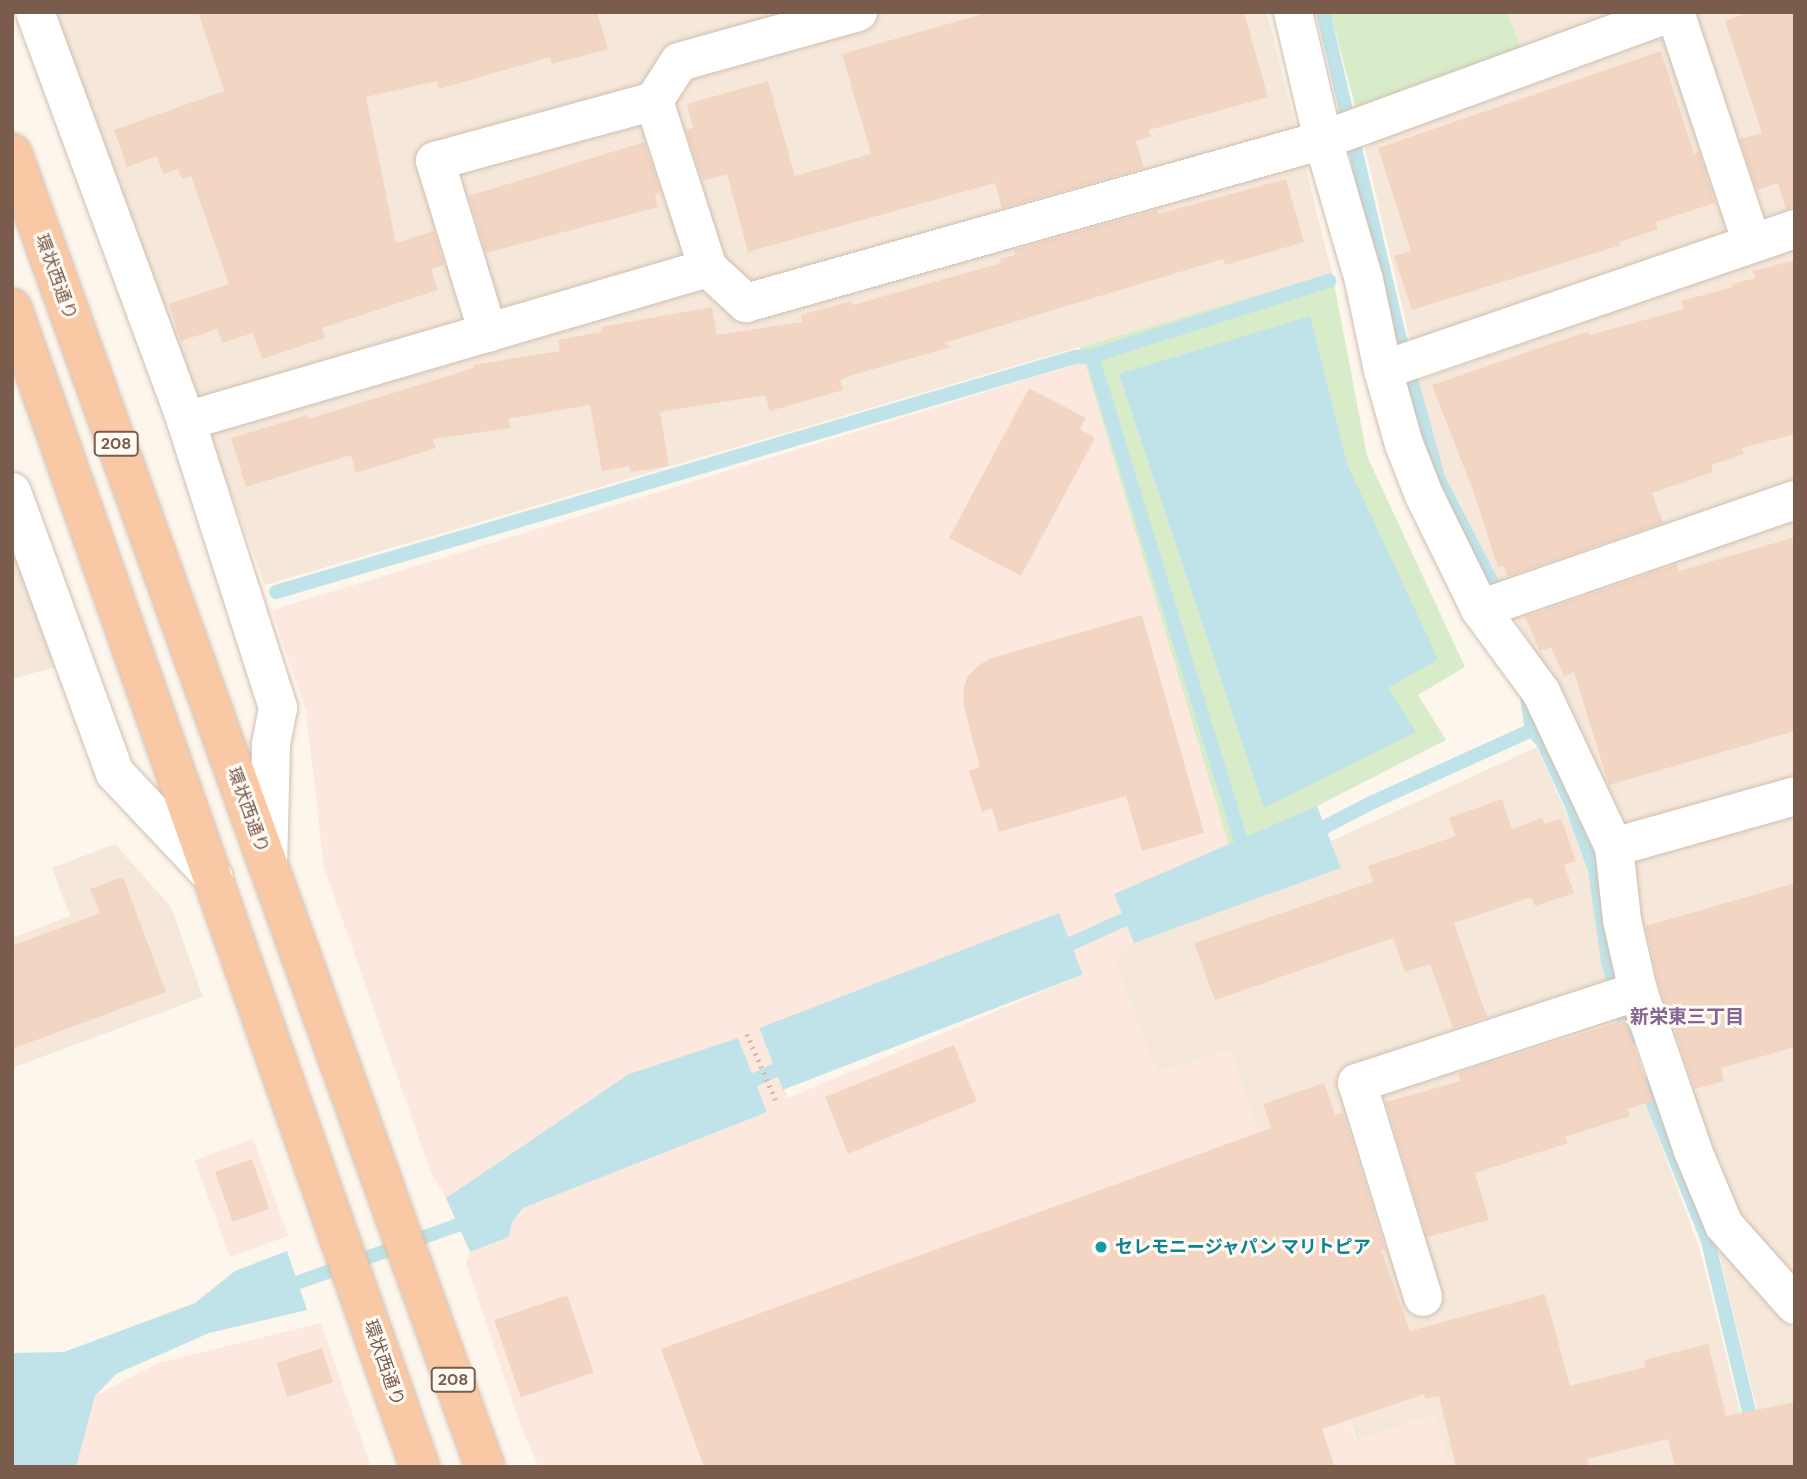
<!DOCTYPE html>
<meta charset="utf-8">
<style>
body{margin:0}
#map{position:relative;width:1807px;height:1479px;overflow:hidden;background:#fdf6ec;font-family:"DM Sans","Noto Sans JP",sans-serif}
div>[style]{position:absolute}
.residential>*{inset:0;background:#f5e8da}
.commercial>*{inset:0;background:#fde8e0;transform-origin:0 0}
.green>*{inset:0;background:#d8ecc9}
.water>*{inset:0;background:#bfe3e8;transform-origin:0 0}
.stream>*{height:14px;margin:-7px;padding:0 7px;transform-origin:7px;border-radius:7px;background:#bfe3e8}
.building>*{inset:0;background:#f3d5c3;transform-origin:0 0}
.path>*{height:4.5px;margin-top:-2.25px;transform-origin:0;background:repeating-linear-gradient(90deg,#d9b8a5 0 2px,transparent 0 7px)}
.roads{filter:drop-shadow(0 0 2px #d1beb0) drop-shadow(0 0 2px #d1beb0)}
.minor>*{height:38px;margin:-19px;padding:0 19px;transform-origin:19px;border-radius:19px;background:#fff}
.trunk>*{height:38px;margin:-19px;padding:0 19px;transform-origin:19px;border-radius:19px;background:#f9c8a4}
.dots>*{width:19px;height:19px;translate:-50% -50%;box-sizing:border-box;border:4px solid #fffaf3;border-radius:50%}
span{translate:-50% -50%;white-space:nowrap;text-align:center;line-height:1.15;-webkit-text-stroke:6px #fffaf3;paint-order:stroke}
.shield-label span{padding:2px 5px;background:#fffaf3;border:2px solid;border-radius:5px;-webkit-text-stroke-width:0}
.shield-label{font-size:16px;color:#7a5c4d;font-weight:700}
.street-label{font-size:18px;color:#7a5c4d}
.culture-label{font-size:18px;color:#0d838f;font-weight:700}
.left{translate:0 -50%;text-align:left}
.neighbourhood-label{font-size:19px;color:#846695;font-weight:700}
.frame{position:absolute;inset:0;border:14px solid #7a5c4d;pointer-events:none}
</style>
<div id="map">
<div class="residential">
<i style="clip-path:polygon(52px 12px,1267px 12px,1332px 273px,265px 585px)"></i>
<i style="clip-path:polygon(1507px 12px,1795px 12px,1795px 210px,1411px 344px,1356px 109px,1523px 53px)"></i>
<i style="clip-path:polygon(1795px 247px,1795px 779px,1625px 825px,1444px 481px,1419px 380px)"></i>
<i style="clip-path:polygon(12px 548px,55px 667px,12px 679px)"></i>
<i style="clip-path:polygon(1537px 747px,1590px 867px,1602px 963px,1626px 1051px,1699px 1247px,1754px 1467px,1451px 1467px,1433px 1414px,1357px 1441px,1230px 1050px,1157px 1073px,1114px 960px,1134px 943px,1341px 868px,1331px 841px)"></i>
<i style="clip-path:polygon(1795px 812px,1795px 1285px,1725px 1192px,1635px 924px,1627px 858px)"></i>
<i style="clip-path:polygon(115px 844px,171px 907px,203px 997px,12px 1068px,12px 938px,70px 916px,52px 868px)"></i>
<i style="clip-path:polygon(1726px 1240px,1795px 1332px,1795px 1467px,1771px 1467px,1716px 1242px)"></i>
</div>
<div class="commercial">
<i style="clip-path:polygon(evenodd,1084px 362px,1229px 846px,1114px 894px,1134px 943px,1115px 960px,1157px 1073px,1230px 1050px,1356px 1441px,1434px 1414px,1451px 1467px,539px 1467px,521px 1427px,466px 1263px,470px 1252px,509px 1237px,512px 1222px,523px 1208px,767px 1111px,738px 1038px,629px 1074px,446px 1198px,431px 1173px,324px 867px,306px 712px,272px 610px,1084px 362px,1059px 914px,1082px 975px,788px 1098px,761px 1028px,1059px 914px)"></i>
<i style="left:253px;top:1139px;width:103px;height:62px;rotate:70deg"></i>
<i style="clip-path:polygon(321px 1323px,371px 1467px,76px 1467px,95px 1396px,158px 1363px)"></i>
</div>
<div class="green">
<i style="clip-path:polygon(1330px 12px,1507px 12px,1523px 53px,1356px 109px)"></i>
<i style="clip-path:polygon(1332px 273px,1367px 456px,1465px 667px,1418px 695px,1446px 740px,1317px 806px,1229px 846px,1080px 347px)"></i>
</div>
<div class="water">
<i style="clip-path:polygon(1310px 316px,1347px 464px,1438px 659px,1388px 688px,1416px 732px,1264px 808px,1119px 374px)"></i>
<i style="clip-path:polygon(1317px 806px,1341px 868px,1134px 943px,1114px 894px)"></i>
<i style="left:1059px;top:913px;width:66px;height:321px;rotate:69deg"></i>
<i style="clip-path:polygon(738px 1038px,767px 1112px,523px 1208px,512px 1222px,509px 1237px,470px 1252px,446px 1198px,629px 1074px)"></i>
<i style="clip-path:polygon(287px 1251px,307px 1310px,209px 1333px,116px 1374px,95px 1396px,76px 1467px,12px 1467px,12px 1353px,64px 1352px,195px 1303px,235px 1271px)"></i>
</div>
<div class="stream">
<i style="left:1323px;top:12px;width:325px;rotate:76.8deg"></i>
<i style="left:1397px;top:328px;width:158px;rotate:74.6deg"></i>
<i style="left:1439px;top:480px;width:135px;rotate:62.7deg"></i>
<i style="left:276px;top:592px;width:833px;rotate:-16.39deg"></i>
<i style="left:1075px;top:357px;width:17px;rotate:-3deg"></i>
<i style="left:1527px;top:696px;width:34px;rotate:82deg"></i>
<i style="left:1532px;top:730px;width:16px;rotate:47deg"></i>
<i style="left:1543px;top:742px;width:70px;rotate:65.6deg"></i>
<i style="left:1572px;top:806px;width:68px;rotate:70.2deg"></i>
<i style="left:1595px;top:870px;width:92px;rotate:81.9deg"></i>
<i style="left:1608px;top:961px;width:81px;rotate:74.9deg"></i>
<i style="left:1309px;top:835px;width:72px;rotate:-27.3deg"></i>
<i style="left:1373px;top:802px;width:175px;rotate:-24.4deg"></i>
<i style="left:1241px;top:841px;width:507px;rotate:-107.08deg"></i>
<i style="left:1092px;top:356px;width:249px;rotate:-17.6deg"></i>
<i style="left:1055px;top:951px;width:94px;rotate:-24.4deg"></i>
<i style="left:1645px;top:1084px;width:169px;rotate:68.1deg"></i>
<i style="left:1708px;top:1241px;width:192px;rotate:76.5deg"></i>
<i style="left:740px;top:1087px;width:60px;rotate:-25.7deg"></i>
<i style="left:280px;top:1289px;width:189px;rotate:-19.8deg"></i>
<i style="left:458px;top:1225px;width:19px;rotate:-36deg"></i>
</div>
<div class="building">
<i style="clip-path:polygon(198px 12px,597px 12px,608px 49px,552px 64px,550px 57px,439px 89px,437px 81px,366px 97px,396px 243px,434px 231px,444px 265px,431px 269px,438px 290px,322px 328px,325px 338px,262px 359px,253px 333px,222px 343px,217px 329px,181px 341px,169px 304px,229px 284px,191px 176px,182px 179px,178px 169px,163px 174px,157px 156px,127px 167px,114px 130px,224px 91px)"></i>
<i style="clip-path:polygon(990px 12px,1244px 12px,1268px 97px,1149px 130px,1151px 137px,1136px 141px,1144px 168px,1002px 208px,995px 183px,748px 252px,727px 174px,703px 181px,686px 130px,693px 128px,687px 104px,768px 81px,795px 176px,871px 154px,842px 54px)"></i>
<i style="clip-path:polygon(1750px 12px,1795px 12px,1795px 208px,1786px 209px,1778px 183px,1757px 190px,1740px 139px,1762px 133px,1725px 21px)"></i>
<i style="clip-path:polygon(1661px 51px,1694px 154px,1699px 152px,1715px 203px,1656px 222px,1658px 229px,1620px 242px,1621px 245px,1412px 310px,1394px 256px,1411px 251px,1378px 148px)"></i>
<i style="clip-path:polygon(644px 142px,661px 192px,655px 194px,658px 207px,486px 253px,469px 196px)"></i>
<i style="clip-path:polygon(1286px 179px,1304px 242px,1225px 265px,1223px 259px,944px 343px,951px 347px,856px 374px,840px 380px,843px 390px,770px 411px,765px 395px,660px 412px,669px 466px,631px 472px,629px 466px,602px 471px,590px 405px,508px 419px,510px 428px,433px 439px,436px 448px,356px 473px,351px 455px,246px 487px,231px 438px,307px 415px,308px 419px,474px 368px,473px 365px,560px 351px,558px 340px,602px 332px,601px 327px,712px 307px,717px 335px,802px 322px,801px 315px,851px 301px,853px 305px,1001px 263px,1000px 259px,1015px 255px,1014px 250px,1157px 210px,1158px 214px)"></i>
<i style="clip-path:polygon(1795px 260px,1795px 434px,1742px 448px,1744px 454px,1711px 465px,1713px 472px,1652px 493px,1663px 523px,1508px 576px,1503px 566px,1498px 568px,1475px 496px,1432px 385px,1583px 333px,1589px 332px,1590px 335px,1684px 309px,1681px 301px,1733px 287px,1732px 284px,1755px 278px,1753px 271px)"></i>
<i style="clip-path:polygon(1029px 388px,1086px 418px,1080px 429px,1095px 438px,1021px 576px,949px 538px)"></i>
<i style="clip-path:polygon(1795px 537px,1795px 731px,1609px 785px,1574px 672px,1564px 677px,1551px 647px,1540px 651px,1525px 617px,1677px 564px,1679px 571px)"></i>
<i style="clip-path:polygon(1142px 615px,1204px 833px,1142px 851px,1126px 796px,999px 832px,992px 808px,982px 812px,969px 771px,980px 767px,964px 707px,963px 691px,967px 677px,979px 665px,992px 658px)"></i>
<i style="clip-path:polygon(1502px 799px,1512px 829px,1542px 818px,1545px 824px,1561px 818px,1576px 861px,1564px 865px,1574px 893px,1535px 906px,1531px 897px,1454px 923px,1487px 1017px,1453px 1028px,1430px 964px,1405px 972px,1393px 938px,1215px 1000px,1194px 943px,1373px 882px,1368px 866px,1456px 836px,1449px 818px)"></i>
<i style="clip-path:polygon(123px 877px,166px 992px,12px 1049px,12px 946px,100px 913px,90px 889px)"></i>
<i style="clip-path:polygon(1795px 883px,1795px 1047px,1721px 1068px,1724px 1081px,1695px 1089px,1659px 985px,1646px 926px)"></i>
<i style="clip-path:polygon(1625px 1020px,1653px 1101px,1627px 1109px,1630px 1116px,1565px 1137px,1568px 1143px,1475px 1173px,1489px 1220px,1427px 1237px,1386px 1102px,1461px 1081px,1458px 1073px)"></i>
<i style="left:954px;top:1045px;width:61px;height:139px;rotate:68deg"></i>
<i style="clip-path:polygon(1324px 1083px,1335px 1115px,1343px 1113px,1385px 1249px,1381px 1250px,1410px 1331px,1545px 1294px,1570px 1386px,1646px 1367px,1644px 1360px,1708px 1344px,1726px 1416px,1795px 1402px,1795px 1467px,1675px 1467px,1668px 1439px,1587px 1459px,1589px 1467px,1456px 1467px,1439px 1396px,1425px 1399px,1424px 1394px,1322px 1429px,1335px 1467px,704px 1467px,661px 1349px,1271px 1128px,1263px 1104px)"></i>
<i style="left:252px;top:1159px;width:53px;height:39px;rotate:71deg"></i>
<i style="left:567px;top:1295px;width:82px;height:77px;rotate:71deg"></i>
<i style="left:322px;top:1348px;width:36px;height:48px;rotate:72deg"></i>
</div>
<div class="path">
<i style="left:747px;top:1034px;width:77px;rotate:66.4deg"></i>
</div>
<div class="roads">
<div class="minor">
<i style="left:35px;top:12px;width:436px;rotate:69.7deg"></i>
<i style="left:186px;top:421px;width:301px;rotate:72.2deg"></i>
<i style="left:278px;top:708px;width:38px;rotate:101deg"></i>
<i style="left:271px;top:745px;width:119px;rotate:91.4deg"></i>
<i style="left:1293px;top:12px;width:131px;rotate:76.8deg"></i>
<i style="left:1323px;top:140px;width:146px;rotate:73.7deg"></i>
<i style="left:1364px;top:280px;width:92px;rotate:78.1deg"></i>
<i style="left:1383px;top:370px;width:77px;rotate:74.2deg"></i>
<i style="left:1404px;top:444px;width:55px;rotate:68.6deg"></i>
<i style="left:1424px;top:495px;width:127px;rotate:63.8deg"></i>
<i style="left:1480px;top:609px;width:103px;rotate:53.7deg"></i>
<i style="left:1541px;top:692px;width:171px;rotate:64.8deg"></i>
<i style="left:1614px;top:847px;width:73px;rotate:83.7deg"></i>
<i style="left:1622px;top:920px;width:73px;rotate:77.3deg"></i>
<i style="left:1638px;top:991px;width:169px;rotate:71deg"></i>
<i style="left:1693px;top:1151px;width:80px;rotate:67.3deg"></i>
<i style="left:1724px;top:1225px;width:107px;rotate:48.4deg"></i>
<i style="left:1675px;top:12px;width:244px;rotate:71.6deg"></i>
<i style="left:654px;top:101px;width:176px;rotate:72.1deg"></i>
<i style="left:488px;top:333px;width:180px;rotate:-107.1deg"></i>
<i style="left:435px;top:161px;width:227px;rotate:-15.3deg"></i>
<i style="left:654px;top:101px;width:46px;rotate:-57.3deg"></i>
<i style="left:679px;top:62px;width:186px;rotate:-15.6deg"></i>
<i style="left:1383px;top:370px;width:435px;rotate:-18.9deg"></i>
<i style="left:186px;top:421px;width:544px;rotate:-16.34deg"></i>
<i style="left:708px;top:268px;width:52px;rotate:42.6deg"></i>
<i style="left:746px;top:303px;width:600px;rotate:-15.77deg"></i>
<i style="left:1323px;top:140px;width:372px;rotate:-20.1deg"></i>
<i style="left:12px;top:492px;width:299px;rotate:69.9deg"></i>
<i style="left:115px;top:773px;width:144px;rotate:46.7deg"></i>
<i style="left:1480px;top:609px;width:333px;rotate:-19.1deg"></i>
<i style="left:1614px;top:847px;width:188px;rotate:-15.7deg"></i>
<i style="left:1423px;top:1297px;width:224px;rotate:-107.1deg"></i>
<i style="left:1357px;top:1083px;width:296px;rotate:-18.1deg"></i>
</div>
<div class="trunk">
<i style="left:12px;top:153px;width:1397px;rotate:70.2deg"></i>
<i style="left:12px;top:308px;width:1229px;rotate:70.61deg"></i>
</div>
</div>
<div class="dots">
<i style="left:1101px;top:1247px;background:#0f9aa8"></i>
</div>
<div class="shield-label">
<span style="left:116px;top:444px">208</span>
<span style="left:453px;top:1380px">208</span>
</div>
<div class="street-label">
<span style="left:56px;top:277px;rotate:70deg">環状西通り</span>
<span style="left:248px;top:810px;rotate:70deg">環状西通り</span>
<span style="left:384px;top:1363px;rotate:71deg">環状西通り</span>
</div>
<div class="culture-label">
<span class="left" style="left:1115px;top:1247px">セレモニージャパン マリトピア</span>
</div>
<div class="neighbourhood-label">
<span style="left:1687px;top:1017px">新栄東三丁目</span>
</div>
<div class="frame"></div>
</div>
